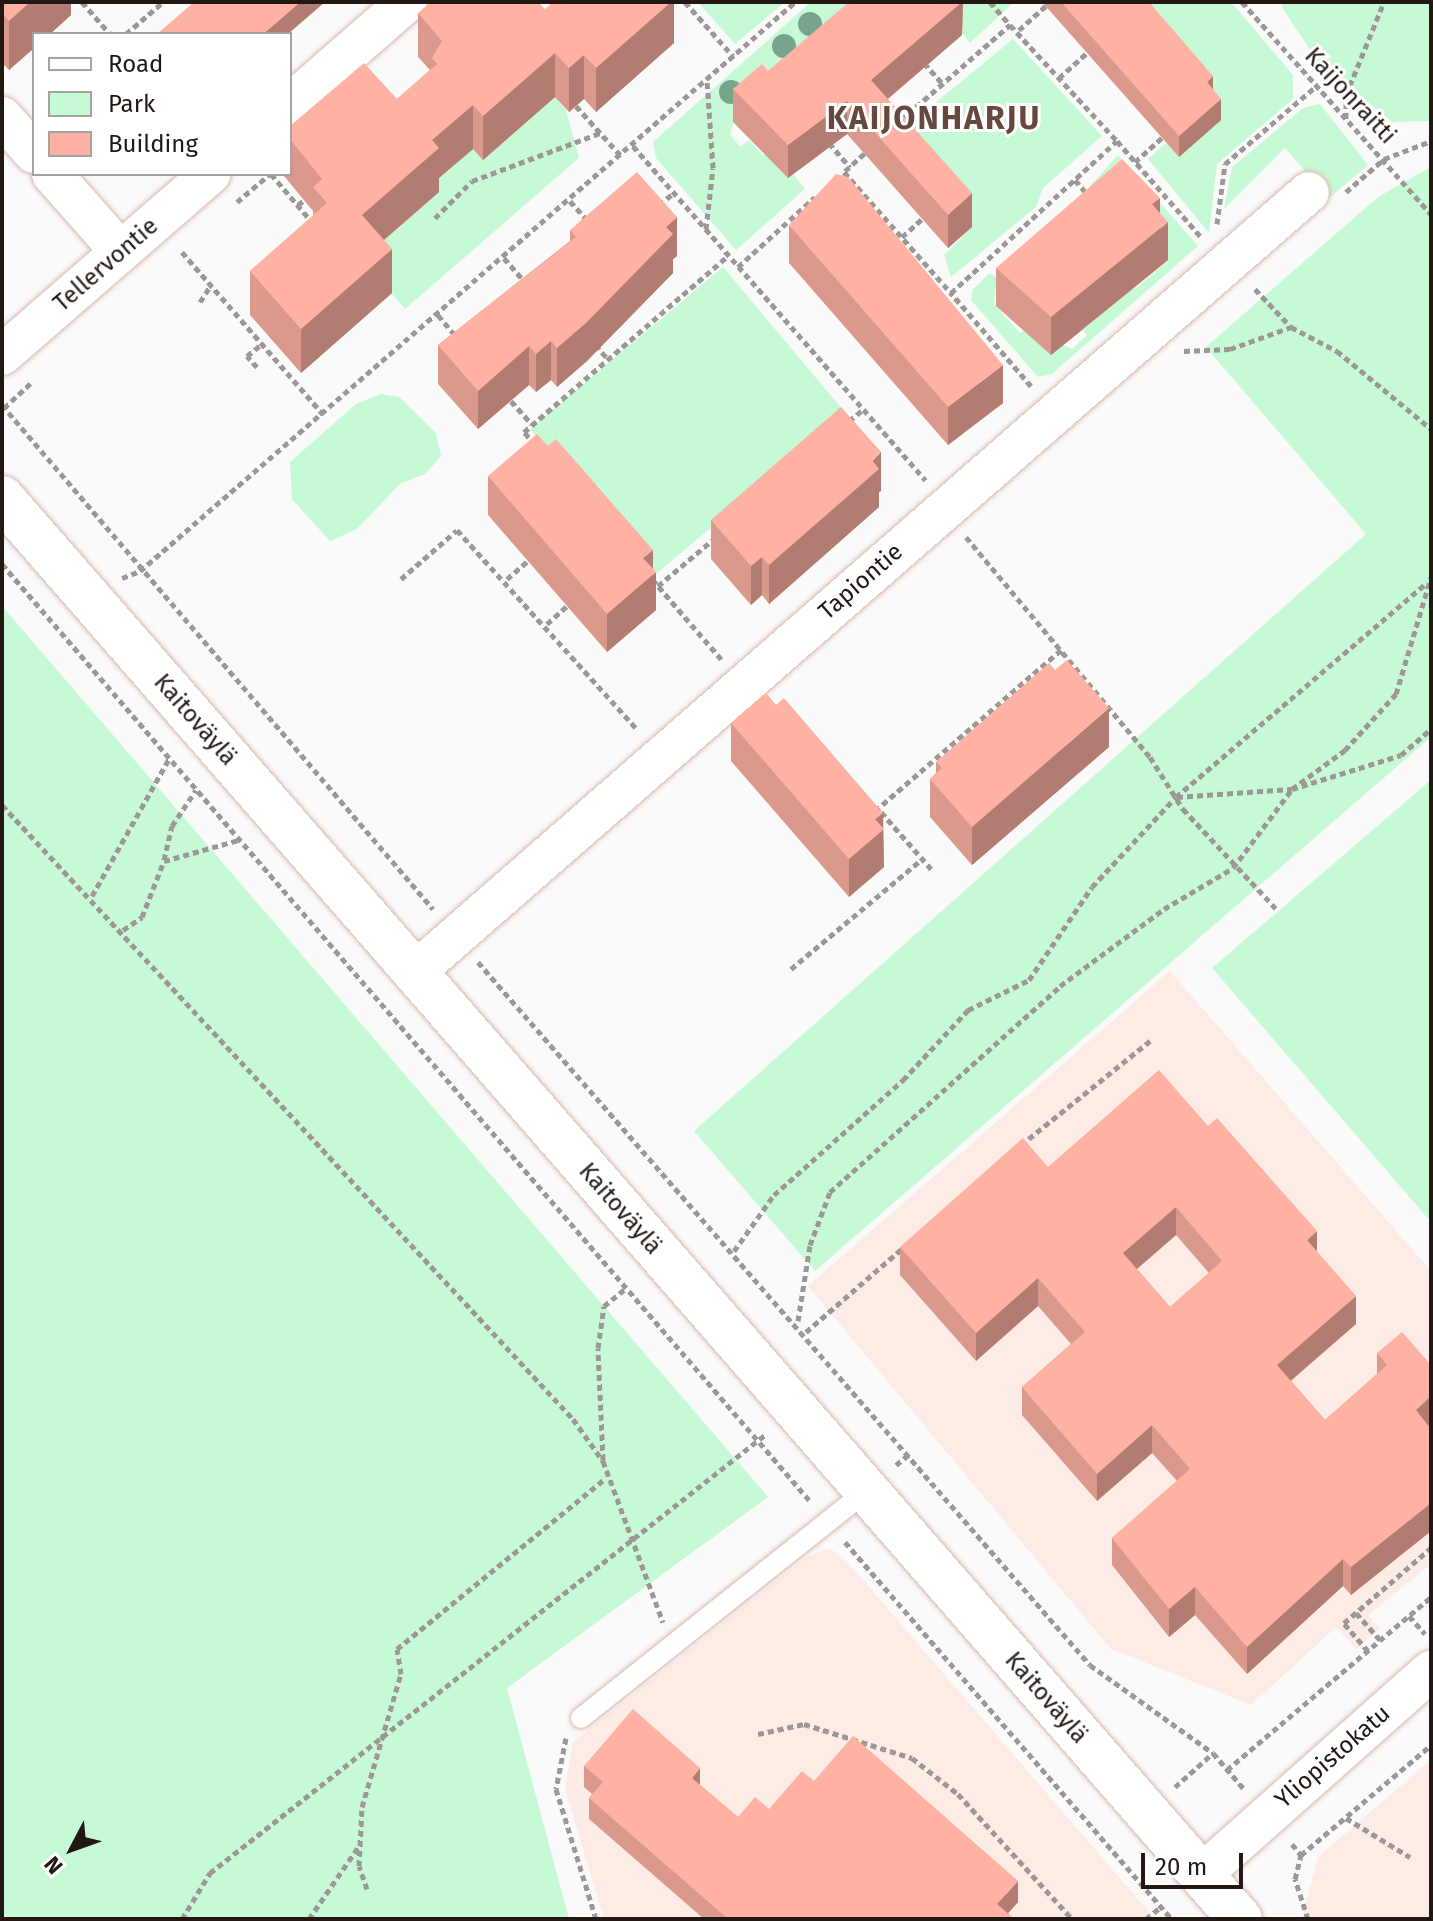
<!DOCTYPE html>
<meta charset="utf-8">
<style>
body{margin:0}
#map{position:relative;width:1433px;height:1921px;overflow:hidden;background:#fafafa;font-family:"Fira Sans",sans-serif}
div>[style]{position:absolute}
.built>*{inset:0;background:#fdebe5}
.green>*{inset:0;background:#c6f9d6;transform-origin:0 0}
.path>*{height:5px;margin-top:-2.5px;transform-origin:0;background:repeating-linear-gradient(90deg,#9d9896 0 6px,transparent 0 10px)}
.roads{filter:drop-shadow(0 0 2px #dab8ac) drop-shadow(0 0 2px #dab8ac)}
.service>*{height:20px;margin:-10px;padding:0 10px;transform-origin:10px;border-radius:10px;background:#fff}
.minor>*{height:40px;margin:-20px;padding:0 20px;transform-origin:20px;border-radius:20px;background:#fff}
.tertiary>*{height:44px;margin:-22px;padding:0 22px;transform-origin:22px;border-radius:22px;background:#fff}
.trees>*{width:24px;height:24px;margin:-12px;border-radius:50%;background:#78a48e}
.wall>*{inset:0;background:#db988c}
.shaded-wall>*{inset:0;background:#b27c72}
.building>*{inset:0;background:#ffb1a3}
span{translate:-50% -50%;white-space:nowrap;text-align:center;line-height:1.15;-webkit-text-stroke:6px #fff;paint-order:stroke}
.street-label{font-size:24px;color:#231713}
.district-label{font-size:32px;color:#65483e;font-weight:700;letter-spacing:2px}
.frame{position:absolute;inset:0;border:4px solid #231713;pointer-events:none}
.legend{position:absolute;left:32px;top:32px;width:260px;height:144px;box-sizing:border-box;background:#fff;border:2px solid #a7a2a1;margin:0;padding:10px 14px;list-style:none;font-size:24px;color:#231713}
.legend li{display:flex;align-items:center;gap:16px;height:40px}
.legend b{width:40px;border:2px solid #a7a2a1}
.north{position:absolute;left:32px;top:1809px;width:80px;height:80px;-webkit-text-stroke:6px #fff;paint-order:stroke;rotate:229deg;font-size:22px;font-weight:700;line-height:32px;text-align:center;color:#231713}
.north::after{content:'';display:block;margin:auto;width:28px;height:36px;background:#231713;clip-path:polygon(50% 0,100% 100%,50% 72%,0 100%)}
.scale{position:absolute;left:1141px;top:1853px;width:102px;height:36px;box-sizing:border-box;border:4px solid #231713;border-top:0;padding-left:10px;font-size:24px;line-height:28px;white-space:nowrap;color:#231713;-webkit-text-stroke:6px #fff;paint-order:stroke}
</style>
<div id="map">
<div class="built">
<i style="clip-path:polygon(1170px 971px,1431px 1271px,1431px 1564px,1368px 1615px,1380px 1629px,1356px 1649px,1336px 1627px,1251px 1705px,1111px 1649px,808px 1286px)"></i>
<i style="clip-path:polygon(830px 1548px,850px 1565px,1155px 1919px,604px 1919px,565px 1789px,573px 1742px,805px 1558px)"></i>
<i style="clip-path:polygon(1431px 1760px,1431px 1919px,1302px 1919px,1318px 1857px)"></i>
</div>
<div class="green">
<i style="clip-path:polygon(698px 2px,785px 2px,735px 44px)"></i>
<i style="clip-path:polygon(811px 2px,898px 2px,734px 121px,730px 134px,740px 147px,749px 140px,763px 155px,772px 147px,805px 189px,736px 250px,656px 158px,653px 142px)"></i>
<i style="clip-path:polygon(939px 2px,1014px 2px,970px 43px)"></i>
<i style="clip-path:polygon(1127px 2px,1231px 2px,1293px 75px,1293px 99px,1217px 164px,1209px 233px,1148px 159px,1166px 143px,1179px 157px,1221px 119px)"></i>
<i style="clip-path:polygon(1286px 2px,1431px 2px,1431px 121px,1392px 122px,1318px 62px,1281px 6px)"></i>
<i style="clip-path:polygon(1013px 39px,1102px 136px,1043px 188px,1036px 207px,951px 277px,944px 255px,972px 227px,894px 137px)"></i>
<i style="clip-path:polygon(555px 97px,566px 110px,579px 158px,405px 309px,362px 259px,439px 192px,426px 176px,442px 176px,458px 162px,451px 154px)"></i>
<i style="clip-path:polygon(1320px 104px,1368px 165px,1329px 198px,1285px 148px,1224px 209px,1232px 167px,1303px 108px)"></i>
<i style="clip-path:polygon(1118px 155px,1198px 246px,1052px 374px,1038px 377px,971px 300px,973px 289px,990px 273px,997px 278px,994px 304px,1020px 333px,1026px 328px,1072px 349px,1087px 335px,1083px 330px,1098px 317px,1090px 307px,1136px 288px,1168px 261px,1090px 186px)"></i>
<i style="clip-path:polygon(1431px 167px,1431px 737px,815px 1271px,694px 1131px,1366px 534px,1206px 347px,1378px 197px)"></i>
<i style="left:723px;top:267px;width:192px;height:252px;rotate:50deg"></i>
<i style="clip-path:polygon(381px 394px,399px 397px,436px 433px,441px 456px,425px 474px,401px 483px,357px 529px,330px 541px,292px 499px,290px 462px,356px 404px)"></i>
<i style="clip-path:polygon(2px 606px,768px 1497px,507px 1688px,569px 1919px,2px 1919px)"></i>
<i style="clip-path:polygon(1431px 780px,1431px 1222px,1212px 968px)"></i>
</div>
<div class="path">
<i style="left:82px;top:2px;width:43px;rotate:48.8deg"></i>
<i style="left:685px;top:2px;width:72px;rotate:48.4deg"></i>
<i style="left:990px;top:2px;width:30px;rotate:49deg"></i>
<i style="left:1242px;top:2px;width:284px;rotate:48.3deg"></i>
<i style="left:1019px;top:30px;width:36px;rotate:-42deg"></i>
<i style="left:126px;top:34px;width:49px;rotate:-40.9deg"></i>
<i style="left:924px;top:63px;width:27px;rotate:48deg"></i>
<i style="left:1059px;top:78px;width:38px;rotate:-42deg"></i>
<i style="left:576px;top:106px;width:69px;rotate:48deg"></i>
<i style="left:1346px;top:119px;width:24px;rotate:-90deg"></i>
<i style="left:1346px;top:95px;width:100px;rotate:-67.8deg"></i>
<i style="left:901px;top:120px;width:145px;rotate:-41.1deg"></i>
<i style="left:1010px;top:25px;width:158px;rotate:47.3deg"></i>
<i style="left:829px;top:143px;width:32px;rotate:49deg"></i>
<i style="left:633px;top:146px;width:444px;rotate:48.8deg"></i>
<i style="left:1135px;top:162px;width:36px;rotate:-42deg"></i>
<i style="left:845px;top:171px;width:30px;rotate:-42deg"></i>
<i style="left:844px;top:172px;width:162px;rotate:48.5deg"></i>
<i style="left:271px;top:174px;width:63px;rotate:49.5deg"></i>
<i style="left:1075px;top:180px;width:18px;rotate:49deg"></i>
<i style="left:1346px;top:192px;width:50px;rotate:-41deg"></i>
<i style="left:1384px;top:159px;width:50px;rotate:-21deg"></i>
<i style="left:570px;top:201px;width:27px;rotate:48deg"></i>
<i style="left:237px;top:202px;width:43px;rotate:-40.3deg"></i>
<i style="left:298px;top:205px;width:13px;rotate:-39deg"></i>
<i style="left:659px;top:205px;width:19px;rotate:-39deg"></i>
<i style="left:435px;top:218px;width:52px;rotate:-45deg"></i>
<i style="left:472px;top:181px;width:137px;rotate:-20.6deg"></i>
<i style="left:1217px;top:224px;width:61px;rotate:-82.4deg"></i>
<i style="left:1225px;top:164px;width:118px;rotate:-40.5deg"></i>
<i style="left:706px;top:229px;width:61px;rotate:-83.5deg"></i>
<i style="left:713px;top:168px;width:88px;rotate:-93.9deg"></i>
<i style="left:902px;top:237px;width:27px;rotate:-42deg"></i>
<i style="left:182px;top:252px;width:215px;rotate:49deg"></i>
<i style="left:504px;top:258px;width:35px;rotate:49deg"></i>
<i style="left:738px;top:267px;width:104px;rotate:-42.3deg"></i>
<i style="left:1255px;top:289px;width:52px;rotate:46.5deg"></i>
<i style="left:1291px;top:327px;width:52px;rotate:27.6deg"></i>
<i style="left:1337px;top:351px;width:122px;rotate:39.7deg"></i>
<i style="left:200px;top:302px;width:20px;rotate:-57deg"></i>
<i style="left:438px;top:315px;width:31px;rotate:50deg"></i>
<i style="left:595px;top:345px;width:19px;rotate:47deg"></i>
<i style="left:1184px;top:351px;width:46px;rotate:-2.5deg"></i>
<i style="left:1230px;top:349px;width:65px;rotate:-19.8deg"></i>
<i style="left:257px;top:367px;width:15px;rotate:-132deg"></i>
<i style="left:247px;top:356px;width:19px;rotate:-39deg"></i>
<i style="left:1031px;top:386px;width:123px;rotate:-130.7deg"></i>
<i style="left:951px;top:293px;width:225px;rotate:-42.5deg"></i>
<i style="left:1117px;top:141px;width:128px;rotate:48.8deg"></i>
<i style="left:511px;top:401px;width:31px;rotate:48deg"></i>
<i style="left:2px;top:405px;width:663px;rotate:49.46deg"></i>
<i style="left:4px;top:408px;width:37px;rotate:-43deg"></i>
<i style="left:849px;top:421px;width:19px;rotate:-39deg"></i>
<i style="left:535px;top:445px;width:17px;rotate:-130deg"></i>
<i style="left:524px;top:432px;width:269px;rotate:-40.8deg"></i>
<i style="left:966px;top:537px;width:287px;rotate:50.1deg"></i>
<i style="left:1150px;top:757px;width:62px;rotate:57.6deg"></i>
<i style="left:1183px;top:809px;width:139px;rotate:47deg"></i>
<i style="left:2px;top:564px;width:1237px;rotate:49.23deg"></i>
<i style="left:122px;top:578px;width:19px;rotate:-21deg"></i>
<i style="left:140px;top:571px;width:868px;rotate:-40.98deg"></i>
<i style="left:401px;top:579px;width:74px;rotate:-41.2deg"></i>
<i style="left:457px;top:530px;width:268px;rotate:47.9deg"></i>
<i style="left:507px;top:579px;width:28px;rotate:-41deg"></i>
<i style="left:652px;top:579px;width:106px;rotate:49.2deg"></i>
<i style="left:658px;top:586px;width:75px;rotate:-40.1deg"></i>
<i style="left:547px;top:624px;width:27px;rotate:-42deg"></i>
<i style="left:1177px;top:797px;width:115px;rotate:-4deg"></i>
<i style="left:1292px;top:789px;width:114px;rotate:-17.3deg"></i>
<i style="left:1401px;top:755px;width:40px;rotate:-41deg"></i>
<i style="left:2px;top:805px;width:838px;rotate:47.08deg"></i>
<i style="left:573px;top:1419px;width:52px;rotate:54.5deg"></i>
<i style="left:603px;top:1461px;width:172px;rotate:69.6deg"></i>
<i style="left:875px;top:811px;width:247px;rotate:-40.9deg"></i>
<i style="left:881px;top:812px;width:79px;rotate:48.6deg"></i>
<i style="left:164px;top:860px;width:35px;rotate:-77deg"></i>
<i style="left:172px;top:826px;width:43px;rotate:-56.3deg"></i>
<i style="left:92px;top:896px;width:157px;rotate:-60.7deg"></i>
<i style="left:123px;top:930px;width:23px;rotate:-34deg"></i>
<i style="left:142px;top:917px;width:60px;rotate:-68.6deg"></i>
<i style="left:164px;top:861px;width:77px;rotate:-15.8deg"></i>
<i style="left:478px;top:962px;width:932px;rotate:48.96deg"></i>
<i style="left:1090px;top:1665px;width:151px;rotate:35.6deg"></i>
<i style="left:1213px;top:1753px;width:48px;rotate:49.3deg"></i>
<i style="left:791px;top:969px;width:171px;rotate:-40deg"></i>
<i style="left:1021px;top:1145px;width:166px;rotate:-38.9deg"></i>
<i style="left:734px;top:1251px;width:69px;rotate:-54.5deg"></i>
<i style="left:774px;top:1195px;width:173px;rotate:-41.7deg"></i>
<i style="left:903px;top:1080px;width:96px;rotate:-47.1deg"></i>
<i style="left:968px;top:1010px;width:68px;rotate:-26.2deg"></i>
<i style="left:1029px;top:980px;width:112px;rotate:-55.9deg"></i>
<i style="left:1092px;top:887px;width:123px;rotate:-47deg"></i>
<i style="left:1176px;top:797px;width:330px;rotate:-40.5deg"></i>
<i style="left:798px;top:1321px;width:77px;rotate:-81deg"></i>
<i style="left:810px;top:1245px;width:57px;rotate:-69.3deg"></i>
<i style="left:830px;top:1192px;width:309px;rotate:-41.8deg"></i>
<i style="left:1060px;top:986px;width:129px;rotate:-36.5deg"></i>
<i style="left:1164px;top:909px;width:80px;rotate:-30.7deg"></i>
<i style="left:1233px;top:868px;width:99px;rotate:-53.2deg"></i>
<i style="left:1292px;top:789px;width:66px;rotate:-36.3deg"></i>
<i style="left:1345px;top:750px;width:76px;rotate:-47.7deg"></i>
<i style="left:1396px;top:694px;width:122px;rotate:-73.3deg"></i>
<i style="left:806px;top:1332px;width:131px;rotate:-41deg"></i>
<i style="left:603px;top:1460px;width:112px;rotate:-92.6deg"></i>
<i style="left:598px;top:1348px;width:42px;rotate:-81.9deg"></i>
<i style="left:604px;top:1306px;width:28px;rotate:-39deg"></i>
<i style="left:896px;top:1465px;width:19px;rotate:-39deg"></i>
<i style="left:845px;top:1542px;width:499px;rotate:49.1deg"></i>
<i style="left:1356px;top:1613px;width:36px;rotate:48deg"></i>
<i style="left:1409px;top:1616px;width:24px;rotate:48deg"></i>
<i style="left:1368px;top:1651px;width:37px;rotate:-131deg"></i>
<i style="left:1344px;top:1623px;width:115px;rotate:-40.8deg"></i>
<i style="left:758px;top:1734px;width:47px;rotate:-12.3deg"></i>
<i style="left:804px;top:1724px;width:113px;rotate:17.5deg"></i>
<i style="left:912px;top:1758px;width:58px;rotate:38deg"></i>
<i style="left:958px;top:1794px;width:169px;rotate:47.6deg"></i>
<i style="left:566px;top:1738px;width:52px;rotate:101.1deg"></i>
<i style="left:556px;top:1789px;width:136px;rotate:72.9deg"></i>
<i style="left:1227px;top:1770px;width:267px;rotate:-40.3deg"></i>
<i style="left:1175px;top:1787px;width:51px;rotate:-41.8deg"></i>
<i style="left:1346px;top:1818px;width:75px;rotate:31.4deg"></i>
<i style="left:1292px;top:1844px;width:14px;rotate:51deg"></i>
<i style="left:367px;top:1889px;width:24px;rotate:-109deg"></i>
<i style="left:359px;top:1866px;width:59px;rotate:-87.1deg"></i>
<i style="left:362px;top:1807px;width:139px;rotate:-73.7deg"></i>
<i style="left:401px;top:1674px;width:25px;rotate:-99deg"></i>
<i style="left:397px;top:1649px;width:270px;rotate:-39.3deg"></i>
<i style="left:182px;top:1919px;width:54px;rotate:-58.7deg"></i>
<i style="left:210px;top:1873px;width:708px;rotate:-38.29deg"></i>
<i style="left:309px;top:1919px;width:88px;rotate:-55.6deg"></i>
<i style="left:1146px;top:1919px;width:19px;rotate:-39deg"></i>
<i style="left:1308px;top:1919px;width:42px;rotate:-108deg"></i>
<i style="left:1295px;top:1879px;width:25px;rotate:-76deg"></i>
<i style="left:1301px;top:1855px;width:170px;rotate:-40.2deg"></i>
</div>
<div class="roads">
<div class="service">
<i style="left:581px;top:1718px;width:363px;rotate:-38.5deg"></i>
</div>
<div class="minor">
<i style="left:290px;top:104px;width:155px;rotate:-41.1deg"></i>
<i style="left:2px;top:117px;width:48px;rotate:48.4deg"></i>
<i style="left:52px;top:174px;width:104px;rotate:48.5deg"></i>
<i style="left:2px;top:355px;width:276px;rotate:-41deg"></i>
<i style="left:415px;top:972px;width:1186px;rotate:-41.1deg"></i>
<i style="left:1200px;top:1876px;width:309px;rotate:-41.6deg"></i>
</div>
<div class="tertiary">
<i style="left:2px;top:498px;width:1885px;rotate:48.94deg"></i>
</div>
</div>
<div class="trees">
<i style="left:810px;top:24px"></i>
<i style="left:784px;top:46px"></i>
<i style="left:731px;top:92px"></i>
</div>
<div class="wall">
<i style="clip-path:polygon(2px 2px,71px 2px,71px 15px,50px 34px,34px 34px,34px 48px,9px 70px,2px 63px)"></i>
<i style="clip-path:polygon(674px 2px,674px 43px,596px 112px,584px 99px,569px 112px,555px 97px,483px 160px,473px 149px,439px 178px,439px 192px,384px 240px,392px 293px,301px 373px,250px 315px,250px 271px,313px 216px,313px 211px,284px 176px,284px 174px,290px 174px,290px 126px,397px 99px,430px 70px,418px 57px,418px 13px,545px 9px)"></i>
<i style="clip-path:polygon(963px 2px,962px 35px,888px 99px,972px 227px,948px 248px,847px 134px,788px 178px,733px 122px,733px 89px,768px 71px)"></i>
<i style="clip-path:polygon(1042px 2px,1149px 2px,1213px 90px,1221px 120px,1179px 157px)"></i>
<i style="clip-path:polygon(1160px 213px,1168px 260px,1051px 355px,996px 306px,996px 268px)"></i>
<i style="clip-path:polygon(789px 225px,1003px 403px,948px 445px,789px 263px)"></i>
<i style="clip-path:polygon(570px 230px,677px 256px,673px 259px,673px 273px,587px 361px,557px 387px,551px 380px,536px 392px,529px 385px,478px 429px,438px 384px,438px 345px,570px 241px)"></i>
<i style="clip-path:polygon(488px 476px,653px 569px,656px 610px,607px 652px,488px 515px)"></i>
<i style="clip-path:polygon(881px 491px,879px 492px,879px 507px,769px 604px,762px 595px,751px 605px,711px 559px,711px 520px)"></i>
<i style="clip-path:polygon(731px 723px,883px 828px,884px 867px,849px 897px,731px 761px)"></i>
<i style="clip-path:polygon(1109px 747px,972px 865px,930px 817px,930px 779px,936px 773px,936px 762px)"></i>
<i style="clip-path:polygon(evenodd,1048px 1167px,1317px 1251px,1356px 1324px,1291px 1381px,1325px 1420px,1377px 1374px,1377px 1353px,1431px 1365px,1431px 1424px,1428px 1426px,1431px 1429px,1431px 1531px,1351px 1595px,1343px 1586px,1247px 1674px,1195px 1615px,1169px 1637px,1112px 1565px,1112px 1538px,1177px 1481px,1152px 1453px,1097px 1501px,1022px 1415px,1022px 1387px,1071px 1344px,1038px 1306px,976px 1361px,900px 1275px,900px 1247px,1048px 1167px,1176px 1235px,1209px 1273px,1170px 1307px,1137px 1269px,1176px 1235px)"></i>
<i style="clip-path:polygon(584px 1766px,700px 1785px,738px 1817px,769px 1809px,814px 1781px,1018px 1902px,1008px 1913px,1012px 1919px,704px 1919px,589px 1819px,589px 1798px,592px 1794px,584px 1787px)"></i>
</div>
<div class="shaded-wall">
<i style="clip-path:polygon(30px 2px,71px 2px,71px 15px,50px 34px,34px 34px,34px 48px,9px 70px,9px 21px)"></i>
<i style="clip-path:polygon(300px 2px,325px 2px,288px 34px,263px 34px)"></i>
<i style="clip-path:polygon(671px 2px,674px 2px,674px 43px,596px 112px,596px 68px)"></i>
<i style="clip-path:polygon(962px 2px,963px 2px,962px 35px,871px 113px,871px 80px)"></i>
<i style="clip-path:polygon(555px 53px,555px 97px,483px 160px,483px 116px)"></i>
<i style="clip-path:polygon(584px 55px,584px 99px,569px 112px,569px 68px)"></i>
<i style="clip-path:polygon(1213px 76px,1213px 97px,1207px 82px)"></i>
<i style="clip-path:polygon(1221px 99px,1221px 120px,1179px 157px,1179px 136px)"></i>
<i style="clip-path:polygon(847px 101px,847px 134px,788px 178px,788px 145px)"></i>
<i style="clip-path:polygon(473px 105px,473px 149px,439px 178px,439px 192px,362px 259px,362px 215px,432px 140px)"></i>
<i style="clip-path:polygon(972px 193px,972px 227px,948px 248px,948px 215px)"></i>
<i style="clip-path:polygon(1160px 198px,1160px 229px,1168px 222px,1168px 260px,1051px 355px,1051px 317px,1152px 204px)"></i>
<i style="clip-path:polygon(677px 217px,677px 256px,673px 259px,673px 273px,587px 361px,557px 387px,557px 348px,666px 227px)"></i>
<i style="clip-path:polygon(392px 249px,392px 293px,301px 373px,301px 329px)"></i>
<i style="clip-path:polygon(551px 341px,551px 380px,536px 392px,536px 354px)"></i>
<i style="clip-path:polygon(529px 346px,529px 385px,478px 429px,478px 391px)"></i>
<i style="clip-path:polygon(1003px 365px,1003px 403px,948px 445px,948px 407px)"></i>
<i style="clip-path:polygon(881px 452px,881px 491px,879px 492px,879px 507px,769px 604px,769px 565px)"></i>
<i style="clip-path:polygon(653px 550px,653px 575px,656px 572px,656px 610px,607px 652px,607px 614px,643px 558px)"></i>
<i style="clip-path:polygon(762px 557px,762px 595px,751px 605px,751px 566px)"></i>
<i style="clip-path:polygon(1109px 708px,1109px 747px,972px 865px,972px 827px)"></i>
<i style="clip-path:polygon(883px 813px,884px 867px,849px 897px,849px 859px,875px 819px)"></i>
<i style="clip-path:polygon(1176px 1207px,1176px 1235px,1123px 1281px,1123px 1253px)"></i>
<i style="clip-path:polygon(1317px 1231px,1317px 1259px,1307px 1240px)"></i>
<i style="clip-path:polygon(1038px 1278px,1038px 1306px,976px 1361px,976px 1333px)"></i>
<i style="clip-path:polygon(1356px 1296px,1356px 1324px,1277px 1392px,1277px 1365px)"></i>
<i style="clip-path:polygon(1431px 1396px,1431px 1424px,1416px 1437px,1416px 1410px)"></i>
<i style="clip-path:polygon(1152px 1425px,1152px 1453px,1097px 1501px,1097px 1474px)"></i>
<i style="clip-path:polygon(1431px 1503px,1431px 1531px,1351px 1595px,1351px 1567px)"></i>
<i style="clip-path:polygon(1343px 1559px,1343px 1586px,1247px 1674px,1247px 1647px)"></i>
<i style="clip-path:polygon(1195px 1587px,1195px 1615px,1169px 1637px,1169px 1609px)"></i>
<i style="clip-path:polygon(700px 1768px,700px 1789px,692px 1778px)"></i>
<i style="clip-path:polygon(1018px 1881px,1018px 1902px,1003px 1919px,997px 1904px)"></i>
</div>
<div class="building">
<i style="clip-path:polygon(2px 2px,30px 2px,9px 21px,2px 13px)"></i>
<i style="clip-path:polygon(194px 2px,300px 2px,263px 34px,157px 34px)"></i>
<i style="clip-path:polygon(431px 2px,538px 2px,545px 9px,553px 2px,671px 2px,596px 68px,584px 55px,569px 68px,555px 53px,483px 116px,473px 105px,432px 140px,439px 148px,362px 215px,392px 249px,301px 329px,250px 271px,327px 203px,313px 187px,322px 179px,290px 139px,290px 126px,364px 63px,397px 99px,437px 64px,432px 58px,442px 41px,418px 13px)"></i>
<i style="clip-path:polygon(849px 2px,962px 2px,871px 80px,972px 193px,948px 215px,847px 101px,788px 145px,733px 89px,762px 64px,768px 71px)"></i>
<i style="clip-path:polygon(1061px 2px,1149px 2px,1213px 76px,1207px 82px,1221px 99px,1179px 136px)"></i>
<i style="clip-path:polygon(1122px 159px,1160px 198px,1152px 204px,1168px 222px,1051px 317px,996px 268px)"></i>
<i style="clip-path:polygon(637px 172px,677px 217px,666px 227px,673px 234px,587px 322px,557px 348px,551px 341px,536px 354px,529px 346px,478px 391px,438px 345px,576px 237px,570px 230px)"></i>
<i style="clip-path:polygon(836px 174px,848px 177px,1003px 365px,948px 407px,789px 225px)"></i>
<i style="clip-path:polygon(841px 407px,881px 452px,872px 460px,879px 469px,769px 565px,762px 557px,751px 566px,711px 520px)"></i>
<i style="clip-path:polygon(537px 434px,548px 446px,556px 439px,653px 550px,643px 558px,656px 572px,607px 614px,488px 476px)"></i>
<i style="clip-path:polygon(1067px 660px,1109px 708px,972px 827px,930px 779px,942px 768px,936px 762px,1049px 663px,1055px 670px)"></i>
<i style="clip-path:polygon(766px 693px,776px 705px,784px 698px,883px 813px,875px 819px,884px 829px,849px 859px,731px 723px)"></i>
<i style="clip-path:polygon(evenodd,1159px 1070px,1208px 1126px,1217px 1118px,1317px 1231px,1307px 1240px,1356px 1296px,1277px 1365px,1325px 1420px,1387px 1365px,1377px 1353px,1402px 1332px,1431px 1365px,1431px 1396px,1416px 1410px,1431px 1429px,1431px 1503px,1351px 1567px,1343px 1559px,1247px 1647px,1195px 1587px,1169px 1609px,1112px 1538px,1190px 1469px,1152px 1425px,1097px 1474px,1022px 1387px,1085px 1332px,1038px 1278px,976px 1333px,900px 1247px,1023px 1138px,1048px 1167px,1159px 1070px,1176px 1207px,1222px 1261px,1170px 1307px,1123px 1253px,1176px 1207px)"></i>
<i style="clip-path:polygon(633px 1709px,700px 1768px,692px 1778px,738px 1817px,755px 1797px,769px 1809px,802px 1771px,814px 1781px,853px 1736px,1018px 1881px,997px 1904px,1012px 1917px,1010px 1919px,728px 1919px,589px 1798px,603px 1782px,584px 1766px)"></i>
</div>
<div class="street-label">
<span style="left:1350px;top:96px;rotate:47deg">Kaijonraitti</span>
<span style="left:106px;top:265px;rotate:-41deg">Tellervontie</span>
<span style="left:861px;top:582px;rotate:-41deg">Tapiontie</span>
<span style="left:195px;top:720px;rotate:49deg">Kaitoväylä</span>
<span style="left:620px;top:1209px;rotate:49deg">Kaitoväylä</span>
<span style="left:1046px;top:1698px;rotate:49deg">Kaitoväylä</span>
<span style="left:1333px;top:1757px;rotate:-41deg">Yliopistokatu</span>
</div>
<div class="district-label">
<span style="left:934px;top:118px">KAIJONHARJU</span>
</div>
<div class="frame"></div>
<ul class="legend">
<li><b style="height:10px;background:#fff"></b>Road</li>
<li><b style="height:22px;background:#c6f9d6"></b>Park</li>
<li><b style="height:22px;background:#ffb1a3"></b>Building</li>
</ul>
<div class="north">N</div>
<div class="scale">20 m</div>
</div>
